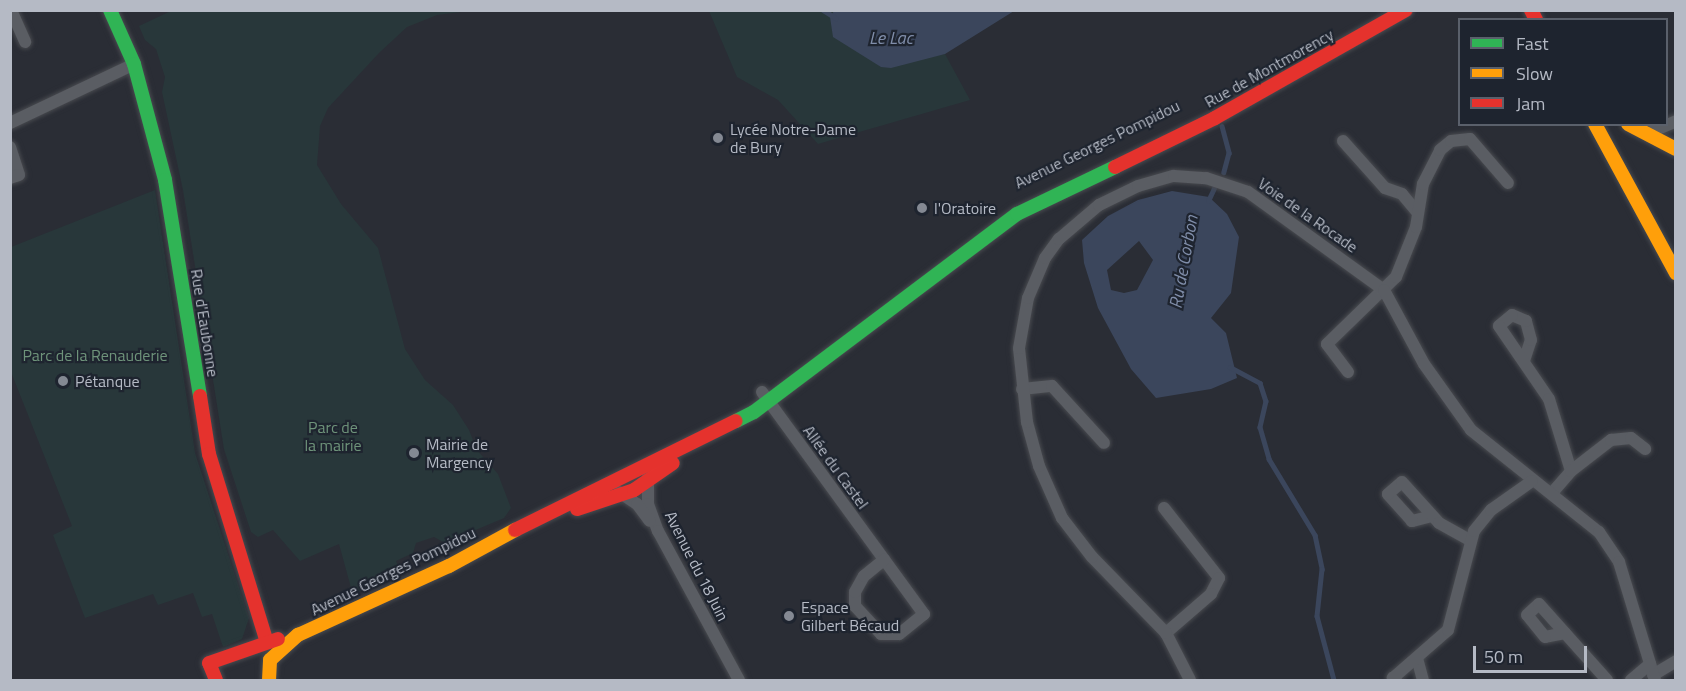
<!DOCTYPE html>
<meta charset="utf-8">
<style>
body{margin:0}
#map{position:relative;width:1686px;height:691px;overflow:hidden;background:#2a2d35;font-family:"Titillium Web",sans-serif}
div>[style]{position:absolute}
.green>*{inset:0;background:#28373a}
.water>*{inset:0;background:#3b465c}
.stream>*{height:4.5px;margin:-2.25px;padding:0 2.25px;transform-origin:2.25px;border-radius:2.25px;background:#3b465c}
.roads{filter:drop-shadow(0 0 2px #484a4f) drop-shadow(0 0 2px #484a4f)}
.street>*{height:12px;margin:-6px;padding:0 6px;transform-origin:6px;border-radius:6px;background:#5a5d63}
.fast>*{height:14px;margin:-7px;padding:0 7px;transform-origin:7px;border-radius:7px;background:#30b455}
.slow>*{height:14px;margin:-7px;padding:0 7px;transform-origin:7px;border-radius:7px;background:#ff9f0a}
.jam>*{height:14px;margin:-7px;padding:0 7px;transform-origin:7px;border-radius:7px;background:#e5322d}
.dots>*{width:16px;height:16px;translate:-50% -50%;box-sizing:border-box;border:3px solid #1e242f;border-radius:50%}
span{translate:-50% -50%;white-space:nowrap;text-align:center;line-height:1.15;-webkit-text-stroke:4.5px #1e242f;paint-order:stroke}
.street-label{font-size:16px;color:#b5bac5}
.poi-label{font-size:16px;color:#b5bac5}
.left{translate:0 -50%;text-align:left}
.park-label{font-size:16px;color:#6e937a}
.water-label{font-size:18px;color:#808eaa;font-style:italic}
.frame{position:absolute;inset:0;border:12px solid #b5bac5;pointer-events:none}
.legend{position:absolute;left:1458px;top:18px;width:210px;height:108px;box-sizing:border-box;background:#1e242f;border:2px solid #5a606b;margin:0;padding:8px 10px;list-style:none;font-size:18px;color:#b5bac5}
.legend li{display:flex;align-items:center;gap:12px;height:30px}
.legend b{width:30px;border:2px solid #5a606b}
.scale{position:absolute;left:1473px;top:646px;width:114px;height:27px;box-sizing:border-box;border:3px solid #b5bac5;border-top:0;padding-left:8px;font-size:18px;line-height:21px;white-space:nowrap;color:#b5bac5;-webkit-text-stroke:4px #1e242f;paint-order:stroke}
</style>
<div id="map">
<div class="green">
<i style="clip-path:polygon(173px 10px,469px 11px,437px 15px,407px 27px,379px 53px,328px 108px,320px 126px,317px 165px,341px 204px,378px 248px,405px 349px,425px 380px,453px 405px,469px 430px,477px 450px,498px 474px,511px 508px,504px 518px,445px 543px,434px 537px,416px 543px,413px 553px,396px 561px,400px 571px,353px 595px,339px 544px,300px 561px,273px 530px,258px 537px,251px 532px,224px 449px,183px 190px,162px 92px,165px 77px,156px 49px,145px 40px,139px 26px)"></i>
<i style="clip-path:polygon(709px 11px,834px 11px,830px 17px,881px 67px,945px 54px,970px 100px,818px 144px,778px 100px,737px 77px)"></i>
<i style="clip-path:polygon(155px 190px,195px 453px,249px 618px,242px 639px,223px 647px,212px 614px,202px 617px,193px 593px,158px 605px,153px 594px,85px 618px,53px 535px,72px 526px,11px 372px,11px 247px)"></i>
</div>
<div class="water">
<i style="clip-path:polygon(834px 11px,834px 10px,1014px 11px,945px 54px,891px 68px,881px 67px,833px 37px,830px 17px)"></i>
<i style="clip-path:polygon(evenodd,1172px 191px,1209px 197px,1227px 214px,1239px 237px,1231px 293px,1211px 318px,1226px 333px,1237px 378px,1211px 389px,1156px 398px,1131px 369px,1098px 308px,1084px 263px,1082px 240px,1108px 216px,1138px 200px,1172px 191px,1139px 241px,1153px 260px,1137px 290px,1124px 293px,1111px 290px,1107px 270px,1139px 241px)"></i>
</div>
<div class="stream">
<i style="left:823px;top:10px;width:15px;rotate:32deg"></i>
<i style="left:1222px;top:126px;width:28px;rotate:75deg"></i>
<i style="left:1229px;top:153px;width:20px;rotate:105deg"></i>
<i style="left:1208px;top:201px;width:14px;rotate:-65deg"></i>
<i style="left:1230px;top:367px;width:34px;rotate:28deg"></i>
<i style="left:1260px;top:383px;width:19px;rotate:72deg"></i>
<i style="left:1266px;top:401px;width:27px;rotate:103deg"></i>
<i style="left:1260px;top:427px;width:33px;rotate:74deg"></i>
<i style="left:1269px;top:459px;width:89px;rotate:58.8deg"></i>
<i style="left:1315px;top:535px;width:35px;rotate:78deg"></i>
<i style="left:1322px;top:569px;width:47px;rotate:96.1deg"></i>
<i style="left:1317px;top:616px;width:66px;rotate:75.1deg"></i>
</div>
<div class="roads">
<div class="street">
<i style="left:11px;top:10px;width:35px;rotate:66deg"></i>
<i style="left:10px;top:123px;width:137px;rotate:-25.4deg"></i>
<i style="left:1646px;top:134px;width:33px;rotate:-23deg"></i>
<i style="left:1343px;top:141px;width:63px;rotate:48.2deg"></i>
<i style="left:1385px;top:188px;width:18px;rotate:19deg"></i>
<i style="left:1402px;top:194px;width:25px;rotate:50deg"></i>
<i style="left:10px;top:147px;width:29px;rotate:72deg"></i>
<i style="left:19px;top:175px;width:9px;rotate:162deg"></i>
<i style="left:1524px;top:361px;width:22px;rotate:-72deg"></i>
<i style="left:1531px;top:340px;width:20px;rotate:-105deg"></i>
<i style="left:1526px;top:321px;width:15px;rotate:-157deg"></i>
<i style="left:1512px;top:315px;width:17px;rotate:140deg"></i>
<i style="left:1499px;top:326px;width:88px;rotate:55.6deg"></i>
<i style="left:1549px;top:399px;width:75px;rotate:73deg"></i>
<i style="left:1348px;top:372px;width:35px;rotate:-127deg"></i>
<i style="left:1327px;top:344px;width:96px;rotate:-44.2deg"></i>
<i style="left:1396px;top:277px;width:54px;rotate:-68.2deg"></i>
<i style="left:1416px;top:227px;width:44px;rotate:-80.8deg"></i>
<i style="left:1423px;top:184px;width:38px;rotate:-63deg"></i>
<i style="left:1440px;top:150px;width:14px;rotate:-39deg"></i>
<i style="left:1451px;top:141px;width:19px;rotate:-6deg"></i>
<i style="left:1470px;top:139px;width:58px;rotate:49.2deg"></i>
<i style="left:1022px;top:389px;width:30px;rotate:-6deg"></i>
<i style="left:1052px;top:386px;width:77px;rotate:47.6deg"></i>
<i style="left:762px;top:392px;width:275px;rotate:53.9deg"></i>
<i style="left:924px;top:614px;width:32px;rotate:141deg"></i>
<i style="left:899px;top:634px;width:18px;rotate:180deg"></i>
<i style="left:881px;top:634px;width:38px;rotate:-133deg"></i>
<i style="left:855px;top:606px;width:14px;rotate:-90deg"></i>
<i style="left:855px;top:592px;width:18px;rotate:-61deg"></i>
<i style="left:864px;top:576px;width:26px;rotate:-39deg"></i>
<i style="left:648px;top:476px;width:28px;rotate:90deg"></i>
<i style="left:648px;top:504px;width:29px;rotate:70deg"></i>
<i style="left:658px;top:531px;width:170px;rotate:61.5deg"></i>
<i style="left:619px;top:492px;width:22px;rotate:34deg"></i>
<i style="left:637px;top:504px;width:21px;rotate:53deg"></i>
<i style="left:1552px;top:493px;width:29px;rotate:-49deg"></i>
<i style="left:1571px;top:471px;width:51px;rotate:-37.8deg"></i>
<i style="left:1611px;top:440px;width:20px;rotate:-6deg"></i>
<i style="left:1631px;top:438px;width:18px;rotate:38deg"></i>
<i style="left:1164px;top:508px;width:89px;rotate:51.8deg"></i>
<i style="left:1219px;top:578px;width:18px;rotate:117deg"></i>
<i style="left:1211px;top:594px;width:60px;rotate:139.1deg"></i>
<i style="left:1432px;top:516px;width:21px;rotate:166deg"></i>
<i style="left:1412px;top:521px;width:36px;rotate:-132deg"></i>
<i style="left:1388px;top:494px;width:18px;rotate:-41deg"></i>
<i style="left:1402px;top:482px;width:55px;rotate:47.9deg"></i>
<i style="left:1439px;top:523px;width:35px;rotate:29deg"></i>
<i style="left:1565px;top:633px;width:20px;rotate:169deg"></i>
<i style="left:1545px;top:637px;width:28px;rotate:-129deg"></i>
<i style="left:1527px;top:615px;width:16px;rotate:-43deg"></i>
<i style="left:1539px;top:604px;width:102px;rotate:48.2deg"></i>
<i style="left:1417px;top:658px;width:23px;rotate:75deg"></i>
<i style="left:1653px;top:675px;width:27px;rotate:-31deg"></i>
<i style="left:1190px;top:680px;width:53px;rotate:-117.1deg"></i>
<i style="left:1166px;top:633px;width:106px;rotate:-134.2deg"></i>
<i style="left:1092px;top:557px;width:49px;rotate:-127.6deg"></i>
<i style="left:1062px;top:518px;width:57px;rotate:-113.9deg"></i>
<i style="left:1039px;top:466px;width:46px;rotate:-105.3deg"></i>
<i style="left:1027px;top:422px;width:74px;rotate:-96.2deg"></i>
<i style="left:1019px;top:348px;width:51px;rotate:-79.8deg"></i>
<i style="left:1028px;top:298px;width:43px;rotate:-67deg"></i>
<i style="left:1045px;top:258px;width:24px;rotate:-54deg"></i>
<i style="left:1059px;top:239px;width:52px;rotate:-40.4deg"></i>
<i style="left:1099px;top:205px;width:43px;rotate:-26deg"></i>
<i style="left:1138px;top:186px;width:37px;rotate:-16deg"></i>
<i style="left:1174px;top:176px;width:32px;rotate:4deg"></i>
<i style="left:1206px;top:178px;width:44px;rotate:18.4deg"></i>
<i style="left:1248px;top:192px;width:168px;rotate:35.8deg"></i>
<i style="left:1384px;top:290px;width:84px;rotate:61.6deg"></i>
<i style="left:1424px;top:364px;width:81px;rotate:54.5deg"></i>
<i style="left:1471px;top:430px;width:164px;rotate:38.6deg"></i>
<i style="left:1599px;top:532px;width:36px;rotate:56deg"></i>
<i style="left:1619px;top:562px;width:123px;rotate:73deg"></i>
<i style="left:1396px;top:680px;width:4px;rotate:-146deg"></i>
<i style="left:1393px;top:678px;width:73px;rotate:-41.1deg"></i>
<i style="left:1448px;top:630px;width:102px;rotate:-75.3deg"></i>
<i style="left:1474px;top:531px;width:27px;rotate:-51deg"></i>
<i style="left:1491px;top:510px;width:50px;rotate:-35.3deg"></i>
<i style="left:1631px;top:680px;width:25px;rotate:-40deg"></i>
</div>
<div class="fast">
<i style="left:110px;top:10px;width:59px;rotate:66deg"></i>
<i style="left:134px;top:64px;width:120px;rotate:75deg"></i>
<i style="left:165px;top:180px;width:219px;rotate:80.8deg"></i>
<i style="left:736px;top:421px;width:20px;rotate:-27deg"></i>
<i style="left:754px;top:412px;width:329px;rotate:-37deg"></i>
<i style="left:1017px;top:214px;width:109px;rotate:-25.6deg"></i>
</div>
<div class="slow">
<i style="left:1595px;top:124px;width:170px;rotate:61.5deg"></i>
<i style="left:1628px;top:124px;width:54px;rotate:27.5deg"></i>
<i style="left:269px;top:680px;width:20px;rotate:-87deg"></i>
<i style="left:270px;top:660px;width:38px;rotate:-42deg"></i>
<i style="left:298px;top:635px;width:166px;rotate:-24.6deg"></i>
<i style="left:449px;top:566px;width:75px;rotate:-28.6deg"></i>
</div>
<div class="jam">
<i style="left:1531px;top:10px;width:11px;rotate:63deg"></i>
<i style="left:1115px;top:167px;width:111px;rotate:-26.1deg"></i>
<i style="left:1215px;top:118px;width:219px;rotate:-29.5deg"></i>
<i style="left:200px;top:396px;width:59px;rotate:81.2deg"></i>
<i style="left:209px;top:454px;width:197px;rotate:72.9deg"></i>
<i style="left:577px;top:509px;width:60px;rotate:-18.4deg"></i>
<i style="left:634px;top:490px;width:47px;rotate:-34.7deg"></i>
<i style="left:515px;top:530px;width:246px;rotate:-26.3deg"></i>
<i style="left:216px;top:680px;width:18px;rotate:-112deg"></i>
<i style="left:209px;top:663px;width:73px;rotate:-19.2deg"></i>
</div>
</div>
<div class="dots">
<i style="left:718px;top:138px;background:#848993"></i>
<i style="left:922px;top:208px;background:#848993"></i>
<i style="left:63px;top:381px;background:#848993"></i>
<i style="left:414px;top:453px;background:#848993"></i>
<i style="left:789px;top:616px;background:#848993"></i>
</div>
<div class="street-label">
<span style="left:1269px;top:68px;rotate:-29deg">Rue de Montmorency</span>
<span style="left:1097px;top:144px;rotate:-26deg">Avenue Georges Pompidou</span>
<span style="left:1308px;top:215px;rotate:35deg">Voie de la Rocade</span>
<span style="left:205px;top:323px;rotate:81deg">Rue d'Eaubonne</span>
<span style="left:836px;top:467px;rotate:54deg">Allée du Castel</span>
<span style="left:697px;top:566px;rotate:63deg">Avenue du 18 Juin</span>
<span style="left:393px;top:571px;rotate:-26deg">Avenue Georges Pompidou</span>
</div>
<div class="poi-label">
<span class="left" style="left:730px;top:138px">Lycée Notre-Dame<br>de Bury</span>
<span class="left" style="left:934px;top:208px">l'Oratoire</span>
<span class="left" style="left:75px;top:381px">Pétanque</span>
<span class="left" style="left:426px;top:453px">Mairie de<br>Margency</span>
<span class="left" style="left:801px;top:616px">Espace<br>Gilbert Bécaud</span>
</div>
<div class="park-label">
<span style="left:95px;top:355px">Parc de la Renauderie</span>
<span style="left:333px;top:436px">Parc de<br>la mairie</span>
</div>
<div class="water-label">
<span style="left:891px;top:38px">Le Lac</span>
<span style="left:1184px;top:262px;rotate:-80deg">Ru de Corbon</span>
</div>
<div class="frame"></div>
<ul class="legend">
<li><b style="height:8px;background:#30b455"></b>Fast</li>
<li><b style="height:8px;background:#ff9f0a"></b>Slow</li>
<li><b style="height:8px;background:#e5322d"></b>Jam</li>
</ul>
<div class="scale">50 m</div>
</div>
